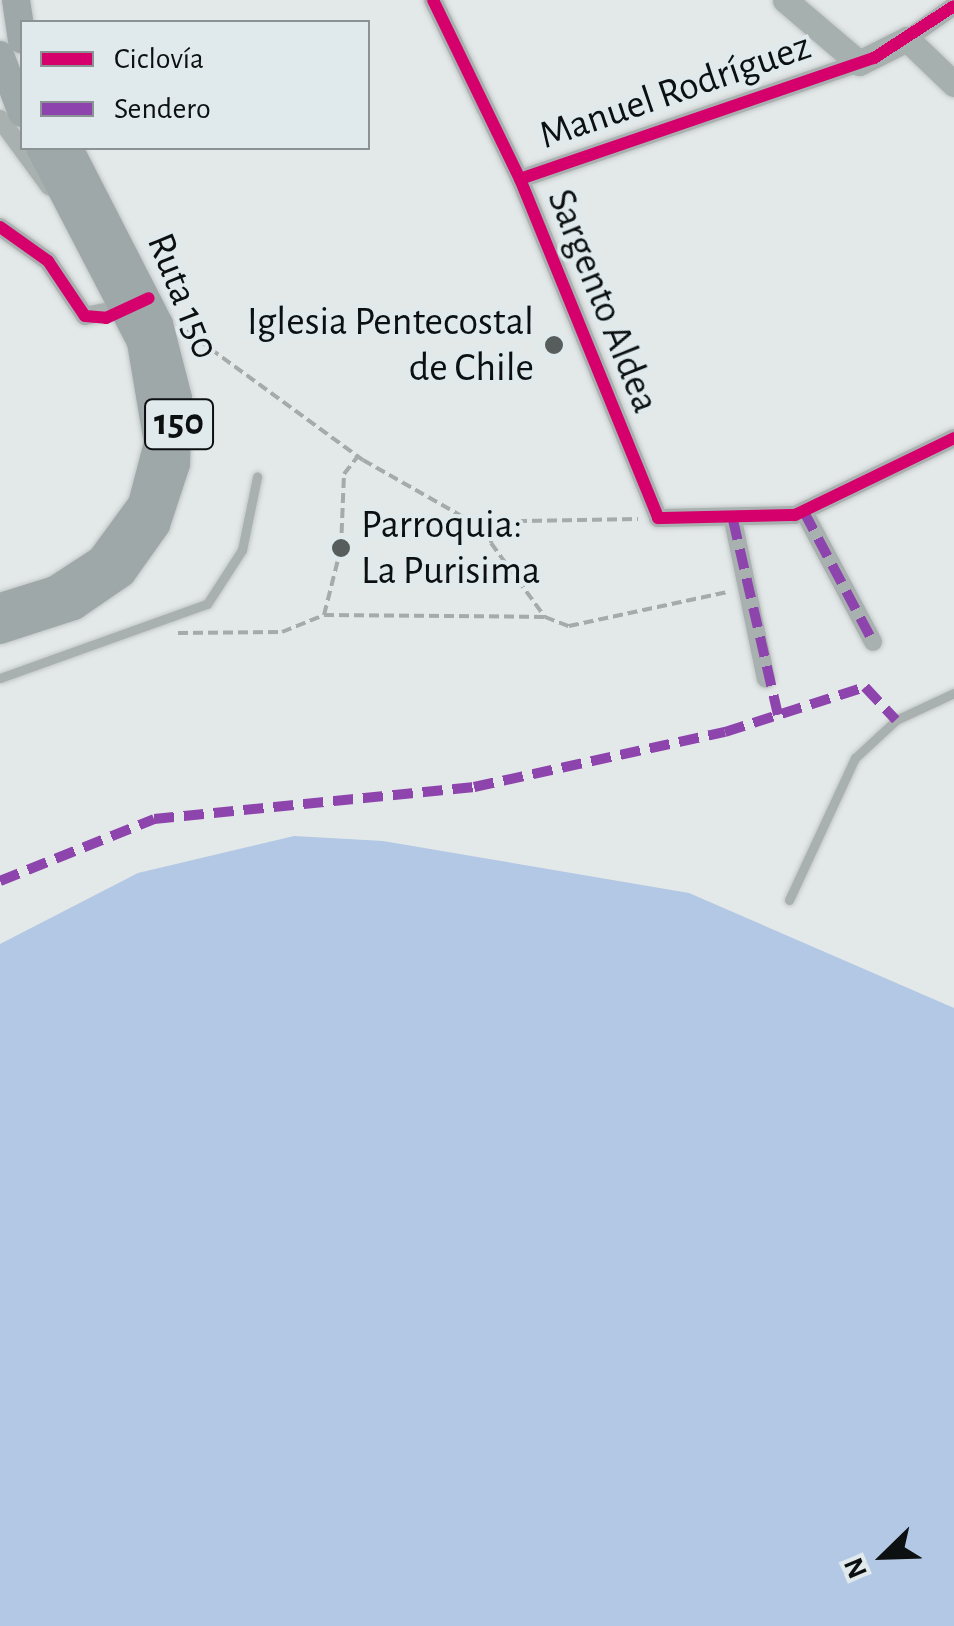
<!DOCTYPE html>
<meta charset="utf-8">
<style>
body{margin:0}
#map{position:relative;width:954px;height:1626px;overflow:hidden;background:#e3e8e9;font-family:"Alegreya Sans",sans-serif}
div>[style]{position:absolute}
.water>*{inset:0;background:#b2c8e4}
.path>*{height:4px;margin-top:-2px;transform-origin:0;background:repeating-linear-gradient(90deg,#a4abaa 0 10px,transparent 0 15px)}
.roads{filter:drop-shadow(0 0 2px #c1c5c5) drop-shadow(0 0 2px #c1c5c5)}
.lane>*{height:9px;margin:-4.5px;padding:0 4.5px;transform-origin:4.5px;border-radius:4.5px;background:#a8b1af}
.street>*{height:18px;margin:-9px;padding:0 9px;transform-origin:9px;border-radius:9px;background:#a8b1af}
.secondary>*{height:25px;margin:-12.5px;padding:0 12.5px;transform-origin:12.5px;border-radius:12.5px;background:#a6b0ae}
.primary>*{height:28px;margin:-14px;padding:0 14px;transform-origin:14px;border-radius:14px;background:#9ea8a8}
.quiet>*{height:10px;margin-top:-5px;transform-origin:0;background:repeating-linear-gradient(90deg,#8e44ad 0 20px,transparent 0 30px)}
.cycleway>*{height:12px;margin:-6px;padding:0 6px;transform-origin:6px;border-radius:6px;background:#d6006c}
.dots>*{width:28px;height:28px;translate:-50% -50%;box-sizing:border-box;border:5px solid #e0eaec;border-radius:50%}
span{translate:-50% -50%;white-space:nowrap;text-align:center;line-height:1.15;-webkit-text-stroke:8px #e0eaec;paint-order:stroke}
.shield-label span{padding:2px 8px;background:#e0eaec;border:2px solid;border-radius:8px;-webkit-text-stroke-width:0}
.shield-label{font-size:38px;color:#0c1010;font-weight:700}
.street-label{font-size:40px;color:#0c1010}
.poi-label{font-size:40px;color:#0c1010}
.right{translate:-100% -50%;text-align:right}
.left{translate:0 -50%;text-align:left}
.legend{position:absolute;left:20px;top:20px;width:350px;height:130px;box-sizing:border-box;background:#e0eaec;border:2px solid #8b9394;margin:0;padding:12px 18px;list-style:none;font-size:30px;color:#0c1010}
.legend li{display:flex;align-items:center;gap:20px;height:50px}
.legend b{width:50px;border:2px solid #8b9394}
.north{position:absolute;left:834px;top:1506px;width:100px;height:100px;-webkit-text-stroke:8px #e0eaec;paint-order:stroke;rotate:247deg;font-size:28px;font-weight:700;line-height:40px;text-align:center;color:#0c1010}
.north::after{content:'';display:block;margin:auto;width:35px;height:45px;background:#0c1010;clip-path:polygon(50% 0,100% 100%,50% 72%,0 100%)}
</style>
<div id="map">
<div class="water">
<i style="clip-path:polygon(294px 836px,383px 841px,689px 893px,954px 1008px,954px 1626px,0 1626px,0 944px,138px 873px)"></i>
</div>
<div class="path">
<i style="left:186px;top:331px;width:219px;rotate:36.1deg"></i>
<i style="left:363px;top:460px;width:125px;rotate:29.6deg"></i>
<i style="left:472px;top:522px;width:166px;rotate:-1deg"></i>
<i style="left:492px;top:525px;width:18px;rotate:93deg"></i>
<i style="left:491px;top:543px;width:92px;rotate:53.9deg"></i>
<i style="left:324px;top:615px;width:221px;rotate:0.5deg"></i>
<i style="left:545px;top:617px;width:26px;rotate:21deg"></i>
<i style="left:569px;top:626px;width:162px;rotate:-12.1deg"></i>
<i style="left:178px;top:633px;width:104px;rotate:-0.6deg"></i>
<i style="left:282px;top:632px;width:45px;rotate:-22deg"></i>
<i style="left:324px;top:615px;width:69px;rotate:-75.8deg"></i>
<i style="left:341px;top:548px;width:74px;rotate:-87.7deg"></i>
<i style="left:344px;top:474px;width:23px;rotate:-52deg"></i>
</div>
<div class="roads">
<div class="lane">
<i style="left:0;top:678px;width:220px;rotate:-19.7deg"></i>
<i style="left:207px;top:604px;width:64px;rotate:-57.1deg"></i>
<i style="left:242px;top:550px;width:75px;rotate:-78.4deg"></i>
<i style="left:789px;top:900px;width:157px;rotate:-65.1deg"></i>
<i style="left:855px;top:758px;width:56px;rotate:-42.8deg"></i>
<i style="left:896px;top:720px;width:64px;rotate:-25deg"></i>
</div>
<div class="street">
<i style="left:433px;top:0;width:199px;rotate:64.1deg"></i>
<i style="left:520px;top:179px;width:366px;rotate:67.8deg"></i>
<i style="left:658px;top:518px;width:137px;rotate:-1.3deg"></i>
<i style="left:795px;top:515px;width:177px;rotate:-25.8deg"></i>
<i style="left:907px;top:39px;width:57px;rotate:-35.1deg"></i>
<i style="left:0;top:119px;width:84px;rotate:53.7deg"></i>
<i style="left:520px;top:179px;width:358px;rotate:-18.9deg"></i>
<i style="left:0;top:227px;width:59px;rotate:35.3deg"></i>
<i style="left:48px;top:261px;width:66px;rotate:56.1deg"></i>
<i style="left:85px;top:316px;width:46px;rotate:-11.3deg"></i>
<i style="left:804px;top:512px;width:147px;rotate:62deg"></i>
<i style="left:733px;top:520px;width:162px;rotate:78.3deg"></i>
</div>
<div class="secondary">
<i style="left:785px;top:0;width:97px;rotate:40.4deg"></i>
<i style="left:859px;top:63px;width:54px;rotate:-26.6deg"></i>
<i style="left:907px;top:39px;width:65px;rotate:43.8deg"></i>
</div>
<div class="primary">
<i style="left:16px;top:0;width:40px;rotate:81.5deg"></i>
<i style="left:0;top:55px;width:62px;rotate:69.2deg"></i>
<i style="left:0;top:607px;width:58px;rotate:-17.2deg"></i>
<i style="left:55px;top:590px;width:55px;rotate:-33.1deg"></i>
<i style="left:101px;top:560px;width:69px;rotate:-53.8deg"></i>
<i style="left:142px;top:504px;width:63px;rotate:-75.3deg"></i>
<i style="left:158px;top:443px;width:102px;rotate:-99.6deg"></i>
<i style="left:141px;top:342px;width:219px;rotate:-117.5deg"></i>
<i style="left:0;top:630px;width:78px;rotate:-18deg"></i>
<i style="left:74px;top:606px;width:58px;rotate:-34.5deg"></i>
<i style="left:122px;top:573px;width:59px;rotate:-54.7deg"></i>
<i style="left:156px;top:525px;width:64px;rotate:-71.8deg"></i>
<i style="left:176px;top:464px;width:66px;rotate:-88.3deg"></i>
<i style="left:178px;top:398px;width:76px;rotate:-104.4deg"></i>
<i style="left:159px;top:324px;width:198px;rotate:-117.1deg"></i>
</div>
</div>
<div class="quiet">
<i style="left:804px;top:512px;width:147px;rotate:62deg"></i>
<i style="left:733px;top:520px;width:200px;rotate:77deg"></i>
<i style="left:0;top:881px;width:166px;rotate:-21.9deg"></i>
<i style="left:154px;top:819px;width:322px;rotate:-5.7deg"></i>
<i style="left:474px;top:787px;width:257px;rotate:-12.4deg"></i>
<i style="left:725px;top:732px;width:147px;rotate:-17.8deg"></i>
<i style="left:865px;top:687px;width:45px;rotate:46.8deg"></i>
</div>
<div class="cycleway">
<i style="left:433px;top:0;width:199px;rotate:64.1deg"></i>
<i style="left:520px;top:179px;width:366px;rotate:67.8deg"></i>
<i style="left:658px;top:518px;width:137px;rotate:-1.3deg"></i>
<i style="left:795px;top:515px;width:177px;rotate:-25.8deg"></i>
<i style="left:520px;top:179px;width:374px;rotate:-18.9deg"></i>
<i style="left:874px;top:58px;width:95px;rotate:-33deg"></i>
<i style="left:0;top:227px;width:59px;rotate:35.3deg"></i>
<i style="left:48px;top:261px;width:66px;rotate:56.1deg"></i>
<i style="left:85px;top:316px;width:21px;rotate:5deg"></i>
<i style="left:106px;top:318px;width:47px;rotate:-24.9deg"></i>
</div>
<div class="dots">
<i style="left:554px;top:345px;background:#575c5c"></i>
<i style="left:341px;top:548px;background:#575c5c"></i>
</div>
<div class="shield-label">
<span style="left:179px;top:424px">150</span>
</div>
<div class="street-label">
<span style="left:675px;top:91px;rotate:-19deg">Manuel Rodríguez</span>
<span style="left:183px;top:296px;rotate:68deg">Ruta 150</span>
<span style="left:603px;top:301px;rotate:68deg">Sargento Aldea</span>
</div>
<div class="poi-label">
<span class="right" style="left:534px;top:345px">Iglesia Pentecostal<br>de Chile</span>
<span class="left" style="left:361px;top:548px">Parroquia:<br>La Purisima</span>
</div>
<ul class="legend">
<li><b style="height:12px;background:#d6006c"></b>Ciclovía</li>
<li><b style="height:12px;background:#8e44ad"></b>Sendero</li>
</ul>
<div class="north">N</div>
</div>
